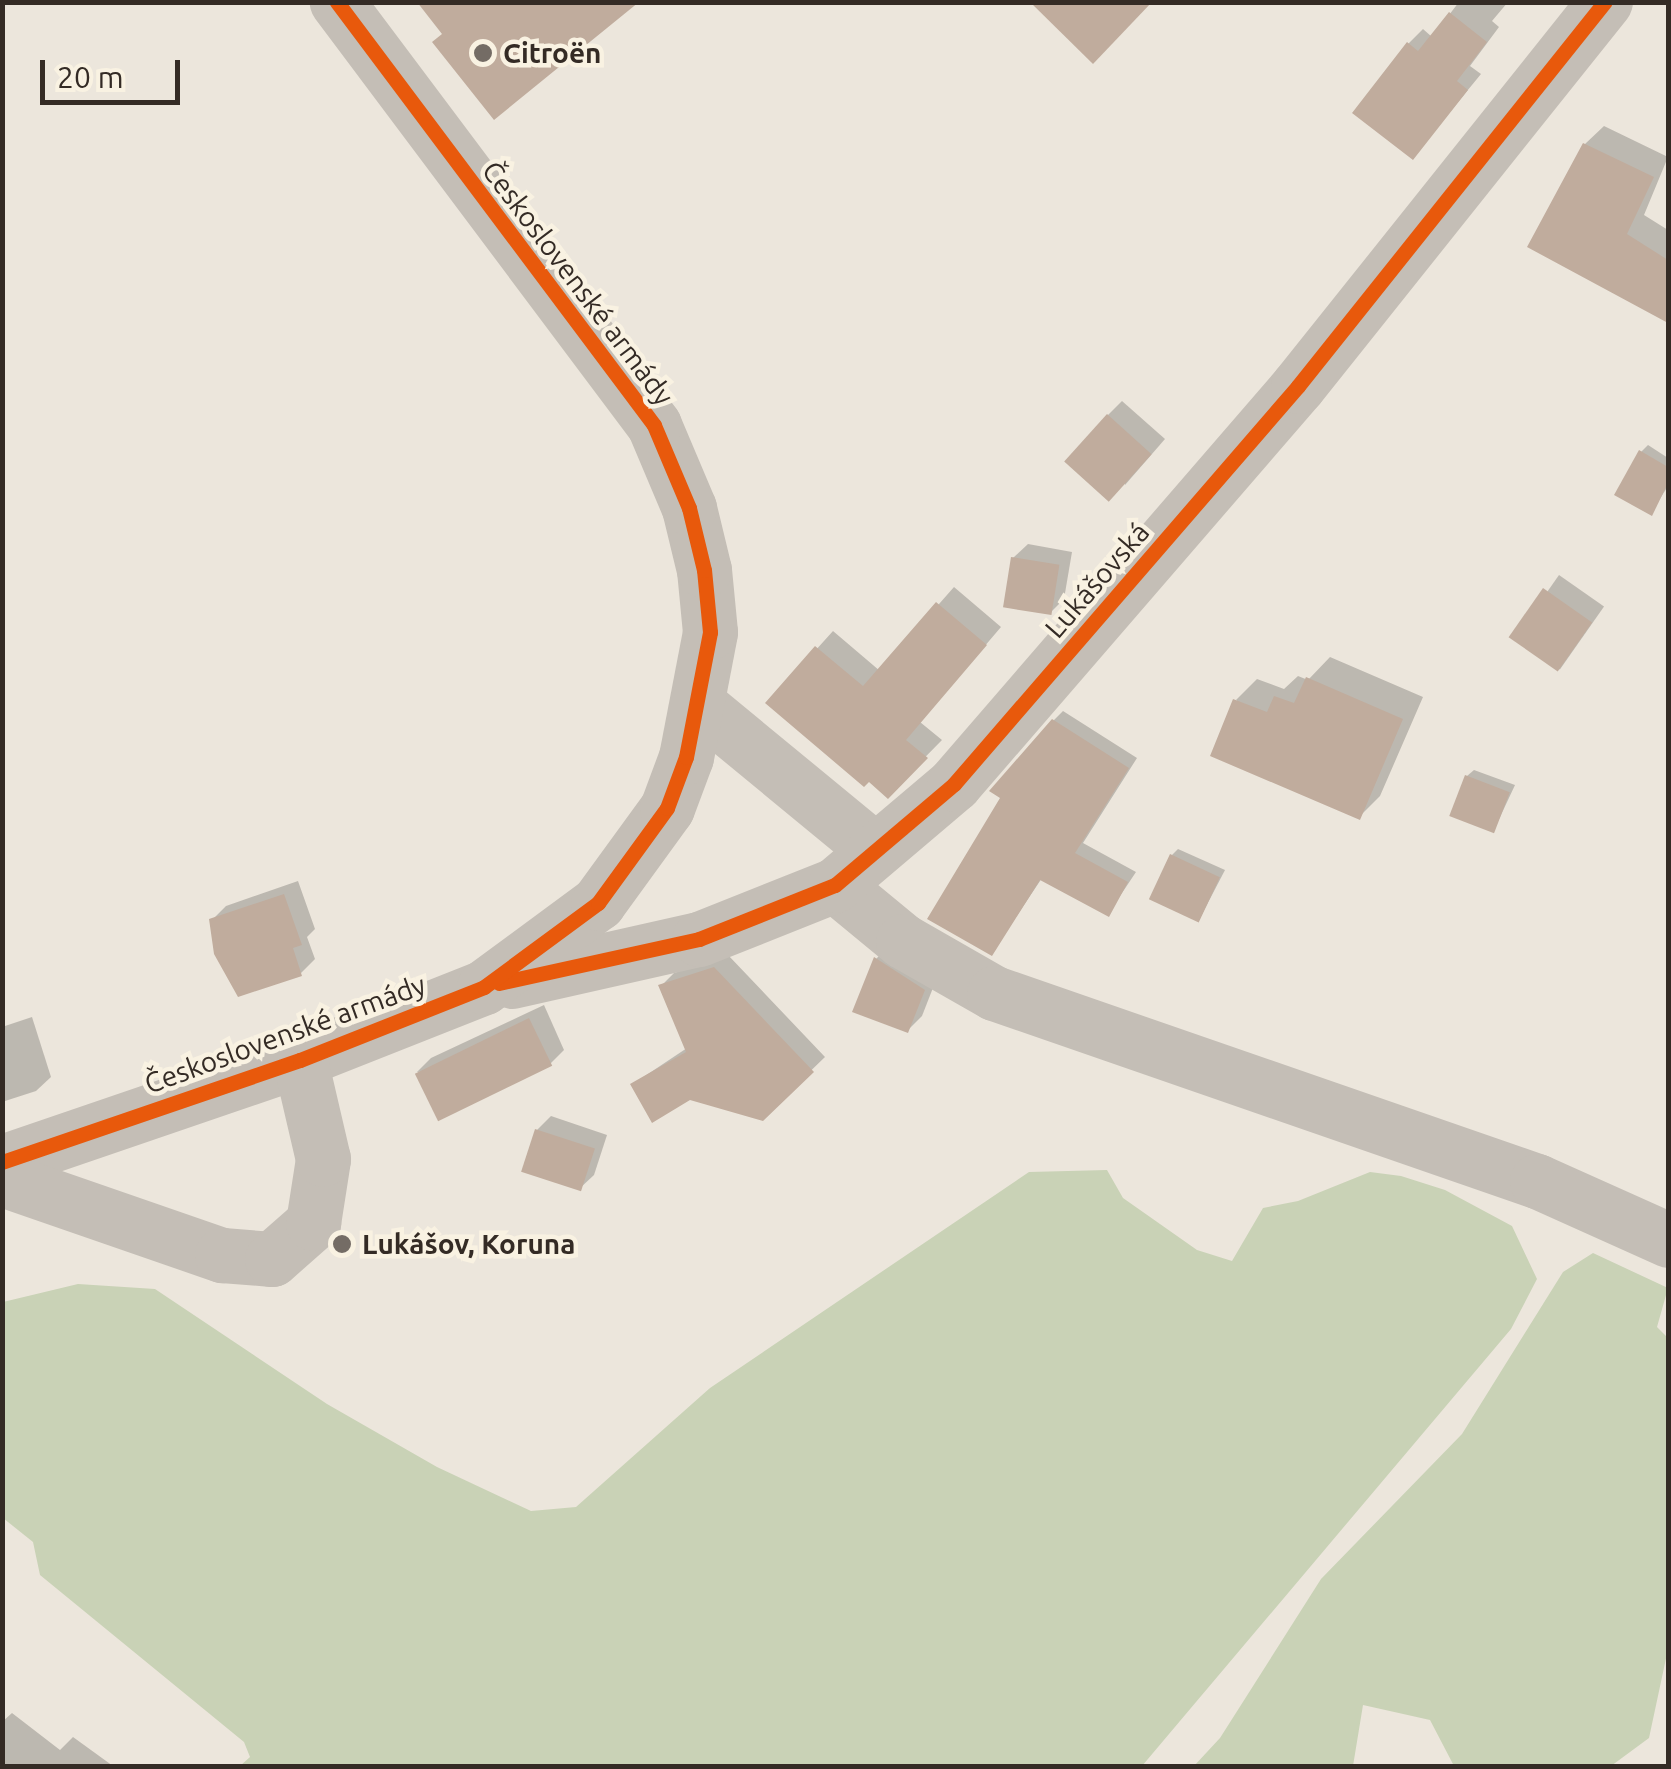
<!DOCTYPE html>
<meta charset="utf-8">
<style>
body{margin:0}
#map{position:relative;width:1671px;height:1769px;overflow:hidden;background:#ece6dc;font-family:Ubuntu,sans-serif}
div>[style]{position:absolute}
.green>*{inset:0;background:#c9d2b6}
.shadow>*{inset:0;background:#0003;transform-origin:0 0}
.building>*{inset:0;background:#c0ac9d;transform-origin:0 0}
.minor>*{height:55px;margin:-27.5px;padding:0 27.5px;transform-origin:27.5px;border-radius:27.5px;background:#c4beb6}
.cycleway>*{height:15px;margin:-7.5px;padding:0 7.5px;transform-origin:7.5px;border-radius:7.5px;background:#e8590c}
.dots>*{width:28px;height:28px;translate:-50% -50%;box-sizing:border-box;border:5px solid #f9f2e2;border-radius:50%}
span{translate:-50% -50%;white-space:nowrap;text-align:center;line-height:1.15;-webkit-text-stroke:9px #f9f2e2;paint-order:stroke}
.poi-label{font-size:28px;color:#342b25;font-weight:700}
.left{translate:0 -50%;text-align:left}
.street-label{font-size:28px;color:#342b25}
.frame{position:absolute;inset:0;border:5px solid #342b25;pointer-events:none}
.scale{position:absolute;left:40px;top:60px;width:140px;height:45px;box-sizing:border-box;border:5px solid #342b25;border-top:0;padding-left:12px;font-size:30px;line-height:35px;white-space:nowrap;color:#342b25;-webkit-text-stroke:8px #f9f2e2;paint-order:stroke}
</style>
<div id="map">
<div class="green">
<i style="clip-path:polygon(1107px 1170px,1123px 1198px,1197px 1250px,1232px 1261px,1263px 1208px,1298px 1201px,1370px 1172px,1401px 1176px,1445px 1190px,1512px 1226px,1537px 1279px,1511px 1329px,1142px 1766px,240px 1766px,250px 1757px,244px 1742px,40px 1575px,33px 1542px,3px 1518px,3px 1302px,78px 1284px,155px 1289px,327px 1404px,437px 1467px,531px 1511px,576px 1507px,710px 1388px,1029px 1172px)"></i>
<i style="clip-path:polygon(1593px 1253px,1668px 1288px,1657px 1327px,1668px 1338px,1668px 1649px,1649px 1738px,1611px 1766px,1454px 1766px,1430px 1720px,1363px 1705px,1353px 1766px,1194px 1766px,1220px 1738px,1321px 1579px,1462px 1434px,1563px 1272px)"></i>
</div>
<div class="shadow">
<i style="clip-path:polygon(1459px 2px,1508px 2px,1492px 21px,1499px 27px,1470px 66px,1481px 74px,1413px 157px,1408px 44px,1423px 29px,1432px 37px)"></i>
<i style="clip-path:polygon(1604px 126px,1668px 157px,1644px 215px,1668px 230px,1668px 322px,1530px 246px,1585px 144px)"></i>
<i style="clip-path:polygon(1122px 401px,1165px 439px,1125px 485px,1108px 415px)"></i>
<i style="clip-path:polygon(1648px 445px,1668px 458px,1668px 486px,1651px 513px,1641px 452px)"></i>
<i style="clip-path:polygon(1028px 544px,1072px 552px,1064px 599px,1049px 614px,1013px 558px)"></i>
<i style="left:1559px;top:575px;width:55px;height:77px;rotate:35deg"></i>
<i style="clip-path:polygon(954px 587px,1001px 627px,920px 722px,942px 740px,888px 795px,768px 703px,833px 631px,880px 671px)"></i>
<i style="clip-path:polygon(1330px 657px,1423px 697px,1380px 796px,1359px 817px,1236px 700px,1257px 679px,1284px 689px,1298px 676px,1308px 680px)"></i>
<i style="clip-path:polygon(1063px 711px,1137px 758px,1083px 843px,1136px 872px,1108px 914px,1042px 878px,992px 953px,1054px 720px)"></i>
<i style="clip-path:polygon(1474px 770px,1515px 785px,1493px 832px,1467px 776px)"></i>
<i style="clip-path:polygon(1178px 849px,1225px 870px,1200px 918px,1172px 855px)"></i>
<i style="clip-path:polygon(298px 881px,315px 929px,307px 937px,315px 959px,301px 973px,212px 920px,226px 906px)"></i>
<i style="clip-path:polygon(890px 945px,938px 975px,922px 1016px,908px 1030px,876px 959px)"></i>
<i style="clip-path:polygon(728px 955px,825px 1057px,762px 1118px,633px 1084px,687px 1048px,661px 986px,674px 973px)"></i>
<i style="clip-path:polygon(544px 1005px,564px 1050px,550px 1064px,417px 1072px,431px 1058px)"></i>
<i style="clip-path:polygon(32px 1017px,51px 1077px,36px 1091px,2px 1102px,2px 1027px)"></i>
<i style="clip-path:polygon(551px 1116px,607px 1135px,594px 1175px,579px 1189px,537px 1130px)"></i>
<i style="clip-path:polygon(12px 1713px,60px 1750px,73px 1737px,113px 1766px,2px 1766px,2px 1722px)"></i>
</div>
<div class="building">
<i style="clip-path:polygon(417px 2px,639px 2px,494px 120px,432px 42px,442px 34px)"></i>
<i style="clip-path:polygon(1030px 2px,1152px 2px,1093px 64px)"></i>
<i style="clip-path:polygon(1449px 12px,1487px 42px,1457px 81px,1468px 90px,1413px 160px,1352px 113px,1407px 42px,1418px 51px)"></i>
<i style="clip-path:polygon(1583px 143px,1654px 177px,1627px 234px,1668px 260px,1668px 323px,1527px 247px)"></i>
<i style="left:1107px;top:414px;width:60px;height:64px;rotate:42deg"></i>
<i style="clip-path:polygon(1639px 450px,1668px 467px,1668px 483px,1652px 516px,1614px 495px)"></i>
<i style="left:1011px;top:557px;width:49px;height:51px;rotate:9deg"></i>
<i style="left:1543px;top:588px;width:60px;height:60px;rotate:35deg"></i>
<i style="clip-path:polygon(936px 602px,987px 645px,906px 740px,928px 758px,888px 799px,869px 782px,864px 787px,765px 703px,815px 646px,863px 686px)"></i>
<i style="clip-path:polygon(1306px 677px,1403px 719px,1360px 820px,1210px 756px,1233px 699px,1267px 712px,1274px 696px,1294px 703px)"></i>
<i style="clip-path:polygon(1052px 719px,1129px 768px,1075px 853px,1128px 882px,1109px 917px,1040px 880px,992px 956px,927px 919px,1000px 798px,989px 791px)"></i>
<i style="left:1465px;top:775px;width:48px;height:44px;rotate:21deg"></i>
<i style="left:1170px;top:854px;width:55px;height:50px;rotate:25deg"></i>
<i style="clip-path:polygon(284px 894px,302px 945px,293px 948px,302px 976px,238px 997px,214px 954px,209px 919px)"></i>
<i style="clip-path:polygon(874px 957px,925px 990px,908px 1033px,852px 1012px)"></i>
<i style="clip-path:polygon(714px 967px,814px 1072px,763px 1121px,690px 1100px,652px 1123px,630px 1084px,686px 1052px,658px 985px)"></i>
<i style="left:529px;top:1018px;width:53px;height:127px;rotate:64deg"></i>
<i style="left:535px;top:1129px;width:63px;height:45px;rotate:18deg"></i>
</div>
<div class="minor">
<i style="left:699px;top:705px;width:228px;rotate:39.5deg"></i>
<i style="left:835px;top:885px;width:88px;rotate:39.5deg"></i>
<i style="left:903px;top:941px;width:105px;rotate:29.7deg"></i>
<i style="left:994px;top:993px;width:575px;rotate:19.1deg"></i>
<i style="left:1537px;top:1181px;width:144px;rotate:24.2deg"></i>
<i style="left:512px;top:981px;width:192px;rotate:-12.7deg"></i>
<i style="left:699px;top:939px;width:146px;rotate:-21.7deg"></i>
<i style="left:835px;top:885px;width:156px;rotate:-40.3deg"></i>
<i style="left:954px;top:784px;width:526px;rotate:-49.16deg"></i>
<i style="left:1298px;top:386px;width:492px;rotate:-51.4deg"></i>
<i style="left:2px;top:1162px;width:315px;rotate:-18.9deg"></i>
<i style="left:300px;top:1060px;width:198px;rotate:-21.6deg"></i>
<i style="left:484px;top:987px;width:142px;rotate:-36.4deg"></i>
<i style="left:598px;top:903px;width:117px;rotate:-54deg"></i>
<i style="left:667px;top:808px;width:54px;rotate:-69.6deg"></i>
<i style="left:686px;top:757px;width:127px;rotate:-79.1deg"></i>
<i style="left:710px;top:632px;width:62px;rotate:-95.5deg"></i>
<i style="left:704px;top:570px;width:64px;rotate:-103.6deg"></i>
<i style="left:689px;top:508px;width:90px;rotate:-112.9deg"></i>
<i style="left:654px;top:425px;width:529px;rotate:-126.85deg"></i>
<i style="left:2px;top:1179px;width:233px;rotate:19.1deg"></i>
<i style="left:222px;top:1255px;width:50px;rotate:4.6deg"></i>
<i style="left:272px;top:1259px;width:55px;rotate:-41.3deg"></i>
<i style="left:313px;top:1223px;width:65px;rotate:-81.1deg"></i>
<i style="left:323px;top:1159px;width:102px;rotate:-103.1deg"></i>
</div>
<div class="cycleway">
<i style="left:499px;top:983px;width:205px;rotate:-12.4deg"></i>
<i style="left:699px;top:939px;width:146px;rotate:-21.7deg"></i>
<i style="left:835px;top:885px;width:156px;rotate:-40.3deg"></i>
<i style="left:954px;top:784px;width:526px;rotate:-49.16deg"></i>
<i style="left:1298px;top:386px;width:492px;rotate:-51.4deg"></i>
<i style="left:2px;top:1162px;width:315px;rotate:-18.9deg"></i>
<i style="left:300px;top:1060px;width:198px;rotate:-21.6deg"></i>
<i style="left:484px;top:987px;width:142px;rotate:-36.4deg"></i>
<i style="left:598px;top:903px;width:117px;rotate:-54deg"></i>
<i style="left:667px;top:808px;width:54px;rotate:-69.6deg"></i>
<i style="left:686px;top:757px;width:127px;rotate:-79.1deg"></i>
<i style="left:710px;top:632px;width:62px;rotate:-95.5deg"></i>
<i style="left:704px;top:570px;width:64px;rotate:-103.6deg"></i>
<i style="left:689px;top:508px;width:90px;rotate:-112.9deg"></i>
<i style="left:654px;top:425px;width:529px;rotate:-126.85deg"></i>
</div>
<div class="dots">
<i style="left:483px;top:53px;background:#746c65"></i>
<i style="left:342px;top:1244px;background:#746c65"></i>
</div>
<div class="poi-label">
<span class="left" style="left:503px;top:53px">Citroën</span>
<span class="left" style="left:362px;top:1244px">Lukášov, Koruna</span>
</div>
<div class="street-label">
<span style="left:578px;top:283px;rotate:53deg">Československé armády</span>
<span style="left:1097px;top:580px;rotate:-49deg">Lukášovská</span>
<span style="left:285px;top:1034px;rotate:-20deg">Československé armády</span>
</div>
<div class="frame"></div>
<div class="scale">20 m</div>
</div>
